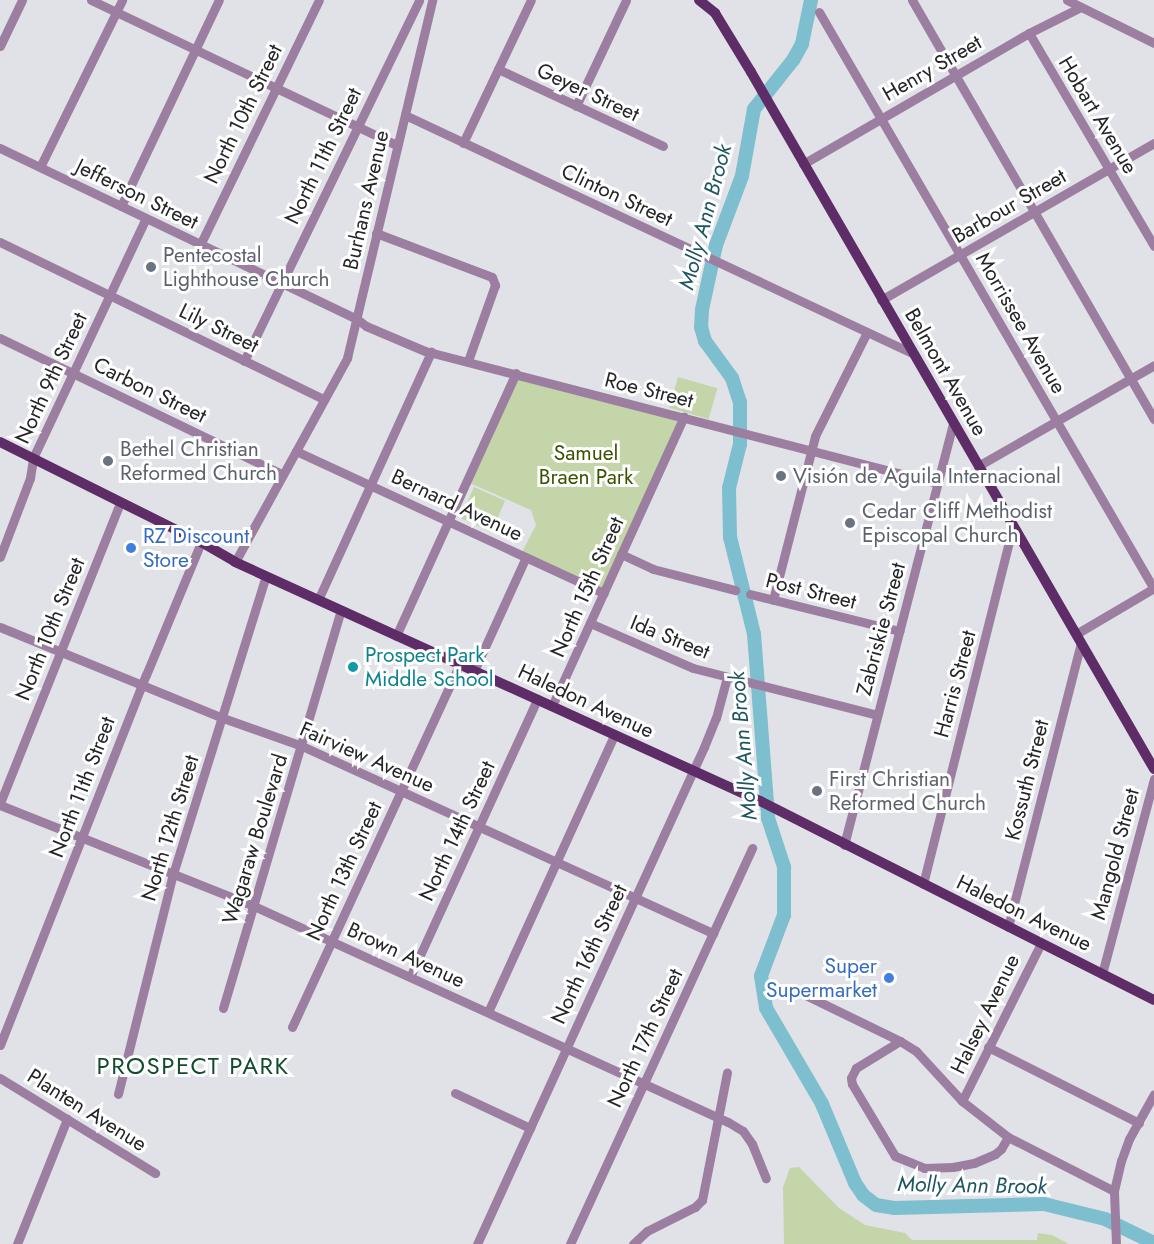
<!DOCTYPE html>
<meta charset="utf-8">
<style>
body{margin:0}
#map{position:relative;width:1154px;height:1244px;overflow:hidden;background:#e0e2e7;font-family:Jost,sans-serif}
div>[style]{position:absolute}
.green>*{inset:0;background:#c4d5a9;transform-origin:0 0}
.river>*{height:14px;margin:-7px;padding:0 7px;transform-origin:7px;border-radius:7px;background:#7dbfcf}
.minor>*{height:9px;margin:-4.5px;padding:0 4.5px;transform-origin:4.5px;border-radius:4.5px;background:#9c7fa0}
.major>*{height:10px;margin:-5px;padding:0 5px;transform-origin:5px;border-radius:5px;background:#5e2c66}
.dots>*{width:16px;height:16px;translate:-50% -50%;box-sizing:border-box;border:3px solid #fff;border-radius:50%}
span{translate:-50% -50%;white-space:nowrap;text-align:center;line-height:1.15;-webkit-text-stroke:6px #fff;paint-order:stroke}
.street-label{font-size:21px;color:#242527}
.worship-label{font-size:21px;color:#5b616d}
.left{translate:0 -50%;text-align:left}
.park-label{font-size:21px;color:#3b5101}
.shop-label{font-size:21px;color:#366cbe}
.right{translate:-100% -50%;text-align:right}
.culture-label{font-size:21px;color:#0d838f}
.water-label{font-size:22px;color:#1d5561;font-style:italic}
.quarter-label{font-size:24px;color:#114c2c;letter-spacing:1.5px}
</style>
<div id="map">
<div class="green">
<i style="clip-path:polygon(514px 373px,684px 418px,604px 593px,521px 554px,536px 525px,531px 510px,465px 481px)"></i>
<i style="left:678px;top:377px;width:41px;height:32px;rotate:16deg"></i>
<i style="left:474px;top:487px;width:34px;height:34px;rotate:24deg"></i>
<i style="clip-path:polygon(799px 1167px,839px 1208px,865px 1225px,905px 1233px,912px 1240px,1037px 1240px,1038px 1233px,1052px 1235px,1069px 1244px,784px 1244px,783px 1187px,790px 1168px)"></i>
</div>
<div class="river">
<i style="left:811px;top:0;width:45px;rotate:101.6deg"></i>
<i style="left:802px;top:44px;width:18px;rotate:119deg"></i>
<i style="left:793px;top:60px;width:63px;rotate:128.5deg"></i>
<i style="left:754px;top:109px;width:68px;rotate:100.2deg"></i>
<i style="left:742px;top:176px;width:74px;rotate:110.6deg"></i>
<i style="left:716px;top:245px;width:66px;rotate:102.2deg"></i>
<i style="left:702px;top:310px;width:17px;rotate:93deg"></i>
<i style="left:701px;top:327px;width:15px;rotate:74deg"></i>
<i style="left:705px;top:341px;width:46px;rotate:53.9deg"></i>
<i style="left:732px;top:378px;width:25px;rotate:72deg"></i>
<i style="left:740px;top:402px;width:42px;rotate:90deg"></i>
<i style="left:740px;top:444px;width:45px;rotate:104deg"></i>
<i style="left:729px;top:488px;width:49px;rotate:88.8deg"></i>
<i style="left:730px;top:537px;width:100px;rotate:76.1deg"></i>
<i style="left:754px;top:634px;width:185px;rotate:85.6deg"></i>
<i style="left:768px;top:818px;width:52px;rotate:71.9deg"></i>
<i style="left:784px;top:867px;width:48px;rotate:90deg"></i>
<i style="left:784px;top:915px;width:65px;rotate:110.7deg"></i>
<i style="left:761px;top:976px;width:32px;rotate:81deg"></i>
<i style="left:766px;top:1008px;width:111px;rotate:59.7deg"></i>
<i style="left:822px;top:1104px;width:86px;rotate:67.3deg"></i>
<i style="left:855px;top:1183px;width:14px;rotate:56deg"></i>
<i style="left:863px;top:1195px;width:16px;rotate:38deg"></i>
<i style="left:876px;top:1205px;width:18px;rotate:9deg"></i>
<i style="left:894px;top:1208px;width:150px;rotate:-1.5deg"></i>
<i style="left:1044px;top:1204px;width:63px;rotate:13.8deg"></i>
<i style="left:1105px;top:1219px;width:55px;rotate:26.1deg"></i>
</div>
<div class="minor">
<i style="left:91px;top:0;width:339px;rotate:25.4deg"></i>
<i style="left:912px;top:0;width:484px;rotate:60deg"></i>
<i style="left:1067px;top:0;width:97px;rotate:26.3deg"></i>
<i style="left:819px;top:12px;width:667px;rotate:59.86deg"></i>
<i style="left:1029px;top:33px;width:247px;rotate:59.6deg"></i>
<i style="left:0;top:46px;width:51px;rotate:-64.4deg"></i>
<i style="left:498px;top:69px;width:182px;rotate:25deg"></i>
<i style="left:576px;top:106px;width:117px;rotate:-64.7deg"></i>
<i style="left:405px;top:115px;width:560px;rotate:25.15deg"></i>
<i style="left:463px;top:143px;width:158px;rotate:-64.6deg"></i>
<i style="left:0;top:148px;width:396px;rotate:25.6deg"></i>
<i style="left:357px;top:319px;width:11px;rotate:38deg"></i>
<i style="left:366px;top:326px;width:64px;rotate:23deg"></i>
<i style="left:425px;top:351px;width:529px;rotate:14.46deg"></i>
<i style="left:803px;top:164px;width:261px;rotate:-30.1deg"></i>
<i style="left:1029px;top:33px;width:58px;rotate:-26.6deg"></i>
<i style="left:40px;top:167px;width:186px;rotate:-63.8deg"></i>
<i style="left:121px;top:206px;width:228px;rotate:-64.6deg"></i>
<i style="left:376px;top:233px;width:124px;rotate:20.8deg"></i>
<i style="left:492px;top:277px;width:9px;rotate:69deg"></i>
<i style="left:495px;top:285px;width:81px;rotate:109.6deg"></i>
<i style="left:0;top:242px;width:360px;rotate:25.9deg"></i>
<i style="left:200px;top:245px;width:272px;rotate:-64.1deg"></i>
<i style="left:881px;top:300px;width:315px;rotate:-29.9deg"></i>
<i style="left:0;top:338px;width:314px;rotate:25.8deg"></i>
<i style="left:244px;top:361px;width:401px;rotate:-64.1deg"></i>
<i style="left:296px;top:451px;width:339px;rotate:24.8deg"></i>
<i style="left:978px;top:466px;width:203px;rotate:-29.8deg"></i>
<i style="left:621px;top:554px;width:35px;rotate:25deg"></i>
<i style="left:653px;top:569px;width:85px;rotate:14.4deg"></i>
<i style="left:0;top:557px;width:85px;rotate:-69.2deg"></i>
<i style="left:30px;top:478px;width:20px;rotate:-81deg"></i>
<i style="left:33px;top:458px;width:265px;rotate:-64.8deg"></i>
<i style="left:235px;top:562px;width:233px;rotate:-61.2deg"></i>
<i style="left:347px;top:358px;width:368px;rotate:-76.6deg"></i>
<i style="left:750px;top:594px;width:154px;rotate:13.9deg"></i>
<i style="left:318px;top:600px;width:273px;rotate:-65.5deg"></i>
<i style="left:773px;top:600px;width:169px;rotate:-75.6deg"></i>
<i style="left:815px;top:436px;width:116px;rotate:-63.4deg"></i>
<i style="left:590px;top:623px;width:112px;rotate:23.6deg"></i>
<i style="left:693px;top:668px;width:190px;rotate:14.3deg"></i>
<i style="left:0;top:627px;width:241px;rotate:22.2deg"></i>
<i style="left:223px;top:718px;width:84px;rotate:19.5deg"></i>
<i style="left:302px;top:746px;width:452px;rotate:24.5deg"></i>
<i style="left:1076px;top:634px;width:91px;rotate:-30.5deg"></i>
<i style="left:396px;top:636px;width:289px;rotate:-65.5deg"></i>
<i style="left:474px;top:671px;width:125px;rotate:-65.5deg"></i>
<i style="left:552px;top:706px;width:318px;rotate:-65.5deg"></i>
<i style="left:0;top:803px;width:323px;rotate:-68.2deg"></i>
<i style="left:0;top:805px;width:273px;rotate:21.7deg"></i>
<i style="left:254px;top:906px;width:521px;rotate:24.5deg"></i>
<i style="left:728px;top:1122px;width:17px;rotate:31deg"></i>
<i style="left:743px;top:1131px;width:16px;rotate:55deg"></i>
<i style="left:752px;top:1144px;width:37px;rotate:68deg"></i>
<i style="left:844px;top:845px;width:436px;rotate:-75.5deg"></i>
<i style="left:923px;top:884px;width:368px;rotate:-75.9deg"></i>
<i style="left:1008px;top:927px;width:293px;rotate:-75.6deg"></i>
<i style="left:1102px;top:974px;width:202px;rotate:-75.1deg"></i>
<i style="left:410px;top:977px;width:306px;rotate:-65.4deg"></i>
<i style="left:793px;top:989px;width:119px;rotate:25.9deg"></i>
<i style="left:900px;top:1041px;width:19px;rotate:32deg"></i>
<i style="left:916px;top:1051px;width:68px;rotate:47.4deg"></i>
<i style="left:962px;top:1101px;width:58px;rotate:38deg"></i>
<i style="left:1008px;top:1137px;width:119px;rotate:27deg"></i>
<i style="left:223px;top:1008px;width:415px;rotate:-73.5deg"></i>
<i style="left:488px;top:1012px;width:304px;rotate:-65.5deg"></i>
<i style="left:292px;top:1027px;width:400px;rotate:-65.2deg"></i>
<i style="left:900px;top:1041px;width:52px;rotate:148.5deg"></i>
<i style="left:856px;top:1068px;width:11px;rotate:117deg"></i>
<i style="left:851px;top:1078px;width:6px;rotate:81deg"></i>
<i style="left:852px;top:1084px;width:84px;rotate:59.2deg"></i>
<i style="left:895px;top:1156px;width:31px;rotate:22deg"></i>
<i style="left:924px;top:1168px;width:29px;rotate:-2deg"></i>
<i style="left:953px;top:1167px;width:21px;rotate:-11deg"></i>
<i style="left:974px;top:1163px;width:23px;rotate:-23deg"></i>
<i style="left:995px;top:1154px;width:8px;rotate:-40deg"></i>
<i style="left:1001px;top:1149px;width:14px;rotate:-60deg"></i>
<i style="left:0;top:1045px;width:398px;rotate:-68.5deg"></i>
<i style="left:146px;top:675px;width:144px;rotate:-67.5deg"></i>
<i style="left:988px;top:1047px;width:169px;rotate:26.7deg"></i>
<i style="left:0;top:1078px;width:182px;rotate:31.5deg"></i>
<i style="left:455px;top:1093px;width:83px;rotate:25deg"></i>
<i style="left:118px;top:1094px;width:227px;rotate:-76deg"></i>
<i style="left:173px;top:874px;width:312px;rotate:-72.7deg"></i>
<i style="left:962px;top:1101px;width:177px;rotate:-63.4deg"></i>
<i style="left:17px;top:1244px;width:135px;rotate:-68.2deg"></i>
<i style="left:477px;top:1244px;width:546px;rotate:-65.45deg"></i>
<i style="left:704px;top:747px;width:31px;rotate:-68deg"></i>
<i style="left:716px;top:718px;width:42px;rotate:-75deg"></i>
<i style="left:570px;top:1244px;width:436px;rotate:-65.3deg"></i>
<i style="left:633px;top:1244px;width:19px;rotate:-43deg"></i>
<i style="left:647px;top:1231px;width:54px;rotate:-26.6deg"></i>
<i style="left:695px;top:1207px;width:10px;rotate:-45deg"></i>
<i style="left:702px;top:1200px;width:130px;rotate:-78.9deg"></i>
<i style="left:1116px;top:1244px;width:53px;rotate:-92.2deg"></i>
<i style="left:1114px;top:1191px;width:31px;rotate:-77deg"></i>
<i style="left:1121px;top:1161px;width:23px;rotate:-70deg"></i>
<i style="left:1129px;top:1139px;width:51px;rotate:-60.9deg"></i>
</div>
<div class="major">
<i style="left:699px;top:0;width:21px;rotate:39deg"></i>
<i style="left:715px;top:13px;width:69px;rotate:58.6deg"></i>
<i style="left:751px;top:72px;width:805px;rotate:59.96deg"></i>
<i style="left:0;top:442px;width:225px;rotate:26.5deg"></i>
<i style="left:201px;top:542px;width:39px;rotate:30deg"></i>
<i style="left:235px;top:562px;width:577px;rotate:24.48deg"></i>
<i style="left:760px;top:801px;width:441px;rotate:26.8deg"></i>
</div>
<div class="dots">
<i style="left:151px;top:267px;background:#6b7280"></i>
<i style="left:108px;top:461px;background:#6b7280"></i>
<i style="left:781px;top:476px;background:#6b7280"></i>
<i style="left:850px;top:523px;background:#6b7280"></i>
<i style="left:131px;top:548px;background:#3f7fe0"></i>
<i style="left:353px;top:667px;background:#0f9aa8"></i>
<i style="left:817px;top:791px;background:#6b7280"></i>
<i style="left:889px;top:978px;background:#3f7fe0"></i>
</div>
<div class="street-label">
<span style="left:932px;top:68px;rotate:-30deg">Henry Street</span>
<span style="left:588px;top:92px;rotate:25deg">Geyer Street</span>
<span style="left:243px;top:114px;rotate:-64deg">North 10th Street</span>
<span style="left:1098px;top:115px;rotate:59deg">Hobart Avenue</span>
<span style="left:323px;top:156px;rotate:-64deg">North 11th Street</span>
<span style="left:137px;top:194px;rotate:26deg">Jefferson Street</span>
<span style="left:617px;top:195px;rotate:25deg">Clinton Street</span>
<span style="left:366px;top:200px;rotate:-77deg">Burhans Avenue</span>
<span style="left:1009px;top:206px;rotate:-30deg">Barbour Street</span>
<span style="left:1021px;top:323px;rotate:60deg">Morrissee Avenue</span>
<span style="left:219px;top:328px;rotate:26deg">Lily Street</span>
<span style="left:946px;top:372px;rotate:60deg">Belmont Avenue</span>
<span style="left:51px;top:378px;rotate:-65deg">North 9th Street</span>
<span style="left:150px;top:390px;rotate:26deg">Carbon Street</span>
<span style="left:649px;top:390px;rotate:14deg">Roe Street</span>
<span style="left:457px;top:505px;rotate:25deg">Bernard Avenue</span>
<span style="left:587px;top:587px;rotate:-66deg">North 15th Street</span>
<span style="left:811px;top:591px;rotate:14deg">Post Street</span>
<span style="left:50px;top:629px;rotate:-68deg">North 10th Street</span>
<span style="left:881px;top:629px;rotate:-75deg">Zabriskie Street</span>
<span style="left:670px;top:637px;rotate:22deg">Ida Street</span>
<span style="left:955px;top:684px;rotate:-75deg">Harris Street</span>
<span style="left:586px;top:701px;rotate:25deg">Haledon Avenue</span>
<span style="left:367px;top:757px;rotate:24deg">Fairview Avenue</span>
<span style="left:1027px;top:780px;rotate:-76deg">Kossuth Street</span>
<span style="left:82px;top:787px;rotate:-69deg">North 11th Street</span>
<span style="left:170px;top:828px;rotate:-73deg">North 12th Street</span>
<span style="left:457px;top:831px;rotate:-65deg">North 14th Street</span>
<span style="left:255px;top:839px;rotate:-73deg">Wagaraw Boulevard</span>
<span style="left:1115px;top:854px;rotate:-75deg">Mangold Street</span>
<span style="left:344px;top:871px;rotate:-65deg">North 13th Street</span>
<span style="left:1024px;top:913px;rotate:26deg">Haledon Avenue</span>
<span style="left:589px;top:954px;rotate:-65deg">North 16th Street</span>
<span style="left:406px;top:955px;rotate:25deg">Brown Avenue</span>
<span style="left:985px;top:1014px;rotate:-64deg">Halsey Avenue</span>
<span style="left:645px;top:1038px;rotate:-65deg">North 17th Street</span>
<span style="left:87px;top:1110px;rotate:32deg">Planten Avenue</span>
</div>
<div class="worship-label">
<span class="left" style="left:163px;top:267px">Pentecostal<br>Lighthouse Church</span>
<span class="left" style="left:120px;top:461px">Bethel Christian<br>Reformed Church</span>
<span class="left" style="left:793px;top:476px">Visión de Aguila Internacional</span>
<span class="left" style="left:862px;top:523px">Cedar Cliff Methodist<br>Episcopal Church</span>
<span class="left" style="left:829px;top:791px">First Christian<br>Reformed Church</span>
</div>
<div class="park-label">
<span style="left:586px;top:465px">Samuel<br>Braen Park</span>
</div>
<div class="shop-label">
<span class="left" style="left:143px;top:548px">RZ Discount<br>Store</span>
<span class="right" style="left:877px;top:978px">Super<br>Supermarket</span>
</div>
<div class="culture-label">
<span class="left" style="left:365px;top:667px">Prospect Park<br>Middle School</span>
</div>
<div class="water-label">
<span style="left:705px;top:217px;rotate:-75deg">Molly Ann Brook</span>
<span style="left:743px;top:746px;rotate:-95deg">Molly Ann Brook</span>
<span style="left:972px;top:1185px;rotate:1deg">Molly Ann Brook</span>
</div>
<div class="quarter-label">
<span style="left:193px;top:1066px">PROSPECT PARK</span>
</div>
</div>
